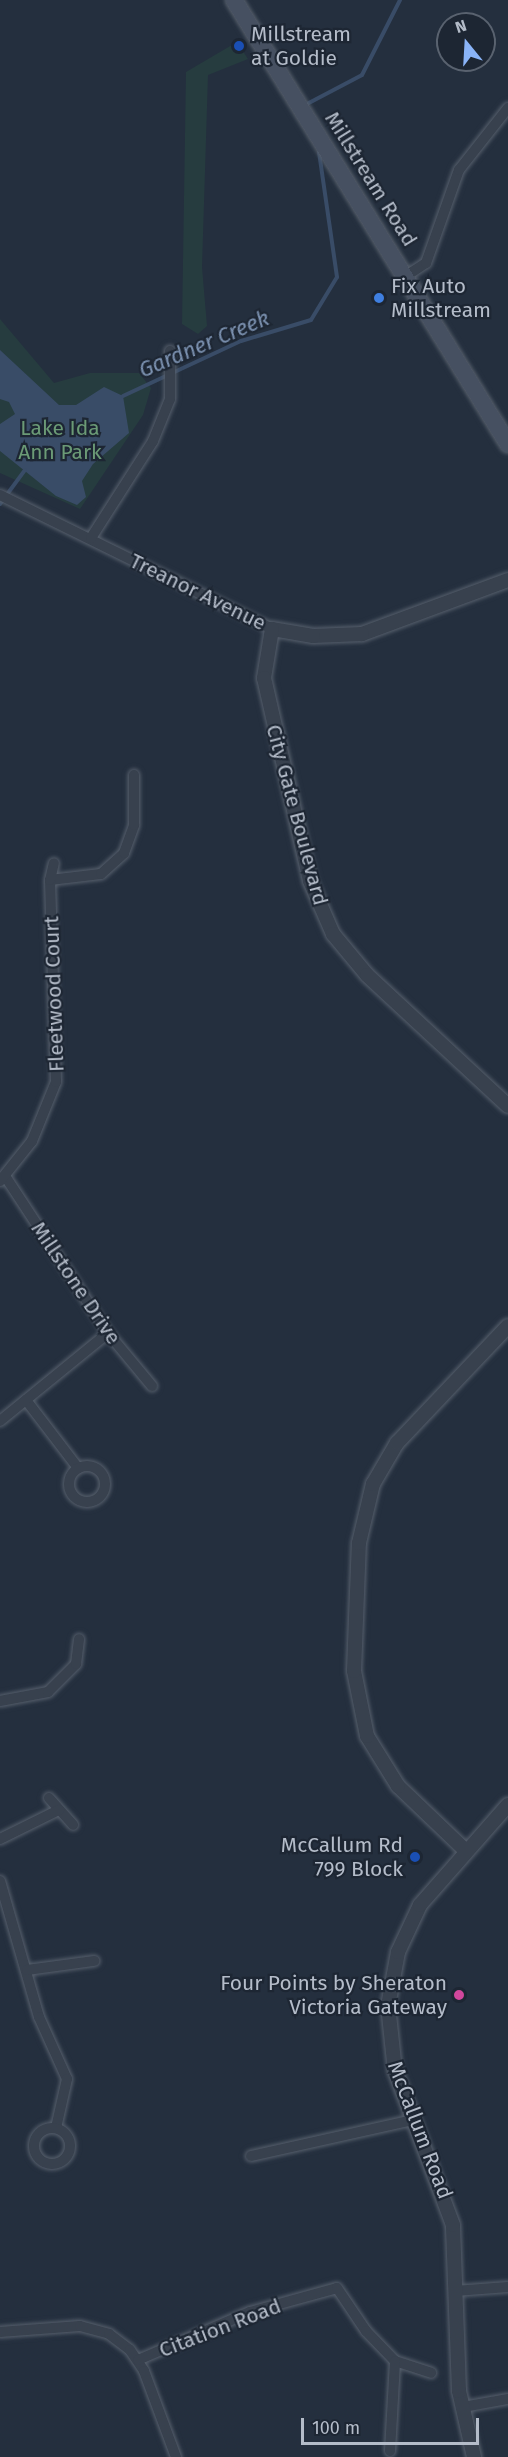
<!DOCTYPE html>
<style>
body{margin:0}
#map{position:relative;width:508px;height:2457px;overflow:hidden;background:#242f3e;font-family:"Fira Sans",sans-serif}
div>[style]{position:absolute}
.green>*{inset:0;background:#263c3f}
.water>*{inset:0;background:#394c67}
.stream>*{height:4px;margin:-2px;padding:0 2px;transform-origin:2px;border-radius:2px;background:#394c67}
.roads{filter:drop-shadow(0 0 2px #565f6c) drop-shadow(0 0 2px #565f6c)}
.minor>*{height:10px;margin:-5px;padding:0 5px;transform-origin:5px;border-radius:5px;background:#38414e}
.minor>.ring{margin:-5px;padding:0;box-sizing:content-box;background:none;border:10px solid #38414e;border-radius:50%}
.tertiary>*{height:14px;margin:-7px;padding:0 7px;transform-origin:7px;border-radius:7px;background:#38414e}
.secondary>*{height:16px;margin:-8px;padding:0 8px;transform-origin:8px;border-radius:8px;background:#465061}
.dots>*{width:16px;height:16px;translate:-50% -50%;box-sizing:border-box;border:3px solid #1d2633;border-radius:50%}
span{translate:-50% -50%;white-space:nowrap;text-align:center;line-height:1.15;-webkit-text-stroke:4.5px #1d2633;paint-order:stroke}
.poi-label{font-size:21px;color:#b4bcc9}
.left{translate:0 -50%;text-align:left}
.right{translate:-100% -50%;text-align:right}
.street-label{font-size:21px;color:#b4bcc9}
.park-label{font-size:21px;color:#6b9a76}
.water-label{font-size:22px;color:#7c92b1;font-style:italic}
.north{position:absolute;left:436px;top:12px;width:60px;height:60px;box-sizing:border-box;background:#1d2633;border:2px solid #59626f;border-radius:50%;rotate:342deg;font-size:16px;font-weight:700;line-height:24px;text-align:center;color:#b4bcc9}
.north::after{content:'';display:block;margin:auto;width:21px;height:27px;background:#8ab4f8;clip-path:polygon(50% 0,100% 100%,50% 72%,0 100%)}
.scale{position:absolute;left:301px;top:2418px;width:178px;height:27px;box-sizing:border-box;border:3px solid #b4bcc9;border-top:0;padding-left:8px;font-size:18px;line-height:21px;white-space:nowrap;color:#b4bcc9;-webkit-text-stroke:4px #1d2633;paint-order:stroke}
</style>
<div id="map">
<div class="green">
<i style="clip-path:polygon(237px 42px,248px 59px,208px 75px,202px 267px,207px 326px,198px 334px,182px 324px,186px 72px)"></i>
<i style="clip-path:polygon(0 319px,54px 383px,90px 373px,139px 373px,151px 388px,143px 415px,80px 509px,0 473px)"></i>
</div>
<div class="water">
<i style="clip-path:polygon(0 350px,59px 405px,76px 405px,104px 387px,123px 396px,129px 433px,93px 464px,82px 481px,86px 497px,77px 505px,56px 496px,0 451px,0 424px,15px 414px,9px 402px,0 399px)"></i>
</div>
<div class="stream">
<i style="left:305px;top:105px;width:64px;rotate:-27.8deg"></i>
<i style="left:362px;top:75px;width:84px;rotate:-63.1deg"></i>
<i style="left:123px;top:396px;width:130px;rotate:-25deg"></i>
<i style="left:241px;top:341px;width:73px;rotate:-16.7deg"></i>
<i style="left:311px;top:320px;width:50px;rotate:-58.8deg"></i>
<i style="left:337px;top:277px;width:126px;rotate:-98.2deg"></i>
<i style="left:0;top:504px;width:42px;rotate:-53.7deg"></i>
</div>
<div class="roads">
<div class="minor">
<i style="left:406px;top:276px;width:24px;rotate:-33deg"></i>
<i style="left:426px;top:263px;width:99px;rotate:-70.5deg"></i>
<i style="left:459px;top:170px;width:79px;rotate:-51.7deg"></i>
<i style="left:0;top:495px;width:303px;rotate:26.2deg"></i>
<i style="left:91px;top:538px;width:115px;rotate:-57.4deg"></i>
<i style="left:153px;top:441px;width:45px;rotate:-68deg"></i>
<i style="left:170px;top:399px;width:48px;rotate:-90deg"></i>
<i style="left:50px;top:880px;width:51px;rotate:-6.7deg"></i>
<i style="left:101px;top:874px;width:31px;rotate:-42deg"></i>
<i style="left:124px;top:853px;width:30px;rotate:-70deg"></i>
<i style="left:134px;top:825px;width:50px;rotate:-90deg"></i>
<i style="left:5px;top:1176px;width:188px;rotate:56.7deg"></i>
<i style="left:108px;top:1333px;width:69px;rotate:50.3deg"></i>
<i style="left:0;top:1181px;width:51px;rotate:-51.3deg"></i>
<i style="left:32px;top:1141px;width:64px;rotate:-67.9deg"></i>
<i style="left:56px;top:1082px;width:202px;rotate:-91.7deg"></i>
<i style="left:50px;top:880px;width:17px;rotate:-77deg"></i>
<i style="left:26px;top:1400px;width:86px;rotate:52.6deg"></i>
<i style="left:0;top:1421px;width:139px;rotate:-39.2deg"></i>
<i class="ring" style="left:69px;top:1466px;width:26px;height:26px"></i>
<i style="left:0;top:1701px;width:49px;rotate:-10.6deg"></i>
<i style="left:48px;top:1692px;width:40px;rotate:-45deg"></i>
<i style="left:76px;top:1664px;width:25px;rotate:-83deg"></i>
<i style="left:49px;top:1798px;width:36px;rotate:48deg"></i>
<i style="left:0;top:1839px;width:66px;rotate:-26.2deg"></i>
<i style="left:0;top:1881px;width:141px;rotate:74deg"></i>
<i style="left:39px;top:2017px;width:68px;rotate:65.7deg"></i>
<i style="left:67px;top:2079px;width:50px;rotate:102.7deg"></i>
<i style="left:27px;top:1970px;width:68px;rotate:-7.7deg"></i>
<i class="ring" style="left:34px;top:2128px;width:26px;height:26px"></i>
<i style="left:251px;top:2156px;width:166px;rotate:-12.5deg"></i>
<i style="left:455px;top:2291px;width:53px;rotate:-4.3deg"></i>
<i style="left:0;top:2332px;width:80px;rotate:-4.3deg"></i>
<i style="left:80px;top:2326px;width:30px;rotate:15deg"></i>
<i style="left:109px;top:2334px;width:26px;rotate:37deg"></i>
<i style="left:130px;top:2350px;width:25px;rotate:56deg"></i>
<i style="left:144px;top:2371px;width:92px;rotate:69.6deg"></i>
<i style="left:138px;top:2360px;width:122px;rotate:-23.2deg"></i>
<i style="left:250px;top:2312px;width:90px;rotate:-15.4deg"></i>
<i style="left:337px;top:2288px;width:52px;rotate:56deg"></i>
<i style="left:366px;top:2331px;width:42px;rotate:46deg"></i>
<i style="left:395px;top:2361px;width:38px;rotate:18deg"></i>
<i style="left:463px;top:2407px;width:46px;rotate:-10.1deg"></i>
<i style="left:390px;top:2451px;width:90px;rotate:-86.8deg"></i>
</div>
<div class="tertiary">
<i style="left:508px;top:580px;width:156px;rotate:159.7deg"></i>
<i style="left:362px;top:634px;width:49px;rotate:177.7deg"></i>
<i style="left:313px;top:636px;width:42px;rotate:-170.3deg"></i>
<i style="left:272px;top:629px;width:50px;rotate:99.3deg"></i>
<i style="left:264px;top:678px;width:208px;rotate:77.2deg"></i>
<i style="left:310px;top:881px;width:58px;rotate:66.5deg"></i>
<i style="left:333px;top:934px;width:53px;rotate:50.3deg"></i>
<i style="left:367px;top:975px;width:192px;rotate:42.9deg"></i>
<i style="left:466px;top:1851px;width:94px;rotate:-136.3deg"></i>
<i style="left:398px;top:1786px;width:59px;rotate:-121.8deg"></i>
<i style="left:367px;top:1736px;width:66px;rotate:-101.3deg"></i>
<i style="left:354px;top:1671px;width:128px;rotate:-87.8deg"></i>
<i style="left:359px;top:1543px;width:61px;rotate:-76.7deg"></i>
<i style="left:373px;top:1484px;width:48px;rotate:-59.7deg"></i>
<i style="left:397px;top:1443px;width:161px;rotate:-46.5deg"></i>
<i style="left:474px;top:2457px;width:68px;rotate:-102.8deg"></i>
<i style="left:459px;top:2391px;width:166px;rotate:-92.1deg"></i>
<i style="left:453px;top:2225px;width:165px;rotate:-110.6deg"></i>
<i style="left:395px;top:2071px;width:65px;rotate:-96.1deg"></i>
<i style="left:388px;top:2006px;width:55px;rotate:-79.5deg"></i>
<i style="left:398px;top:1952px;width:52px;rotate:-64.9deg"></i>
<i style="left:420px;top:1905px;width:133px;rotate:-48.7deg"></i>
</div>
<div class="secondary">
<i style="left:234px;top:0;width:522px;rotate:58.32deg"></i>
</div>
</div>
<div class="dots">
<i style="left:239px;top:46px;background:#1a4fb4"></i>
<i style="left:379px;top:298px;background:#3f7fe0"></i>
<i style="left:415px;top:1857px;background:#1a4fb4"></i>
<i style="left:459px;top:1995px;background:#d1479c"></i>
</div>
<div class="poi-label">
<span class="left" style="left:251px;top:46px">Millstream<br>at Goldie</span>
<span class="left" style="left:391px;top:298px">Fix Auto<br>Millstream</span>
<span class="right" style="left:403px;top:1857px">McCallum Rd<br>799 Block</span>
<span class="right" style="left:447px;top:1995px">Four Points by Sheraton<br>Victoria Gateway</span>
</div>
<div class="street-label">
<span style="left:371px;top:179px;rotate:58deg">Millstream Road</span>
<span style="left:198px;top:592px;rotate:26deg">Treanor Avenue</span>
<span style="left:297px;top:815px;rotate:75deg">City Gate Boulevard</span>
<span style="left:54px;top:994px;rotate:-92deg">Fleetwood Court</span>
<span style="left:76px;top:1283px;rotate:56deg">Millstone Drive</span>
<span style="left:420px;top:2130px;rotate:69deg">McCallum Road</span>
<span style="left:220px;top:2328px;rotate:-21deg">Citation Road</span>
</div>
<div class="park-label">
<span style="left:60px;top:440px">Lake Ida<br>Ann Park</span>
</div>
<div class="water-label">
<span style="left:204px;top:344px;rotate:-23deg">Gardner Creek</span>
</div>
<div class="north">N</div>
<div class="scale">100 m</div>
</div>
